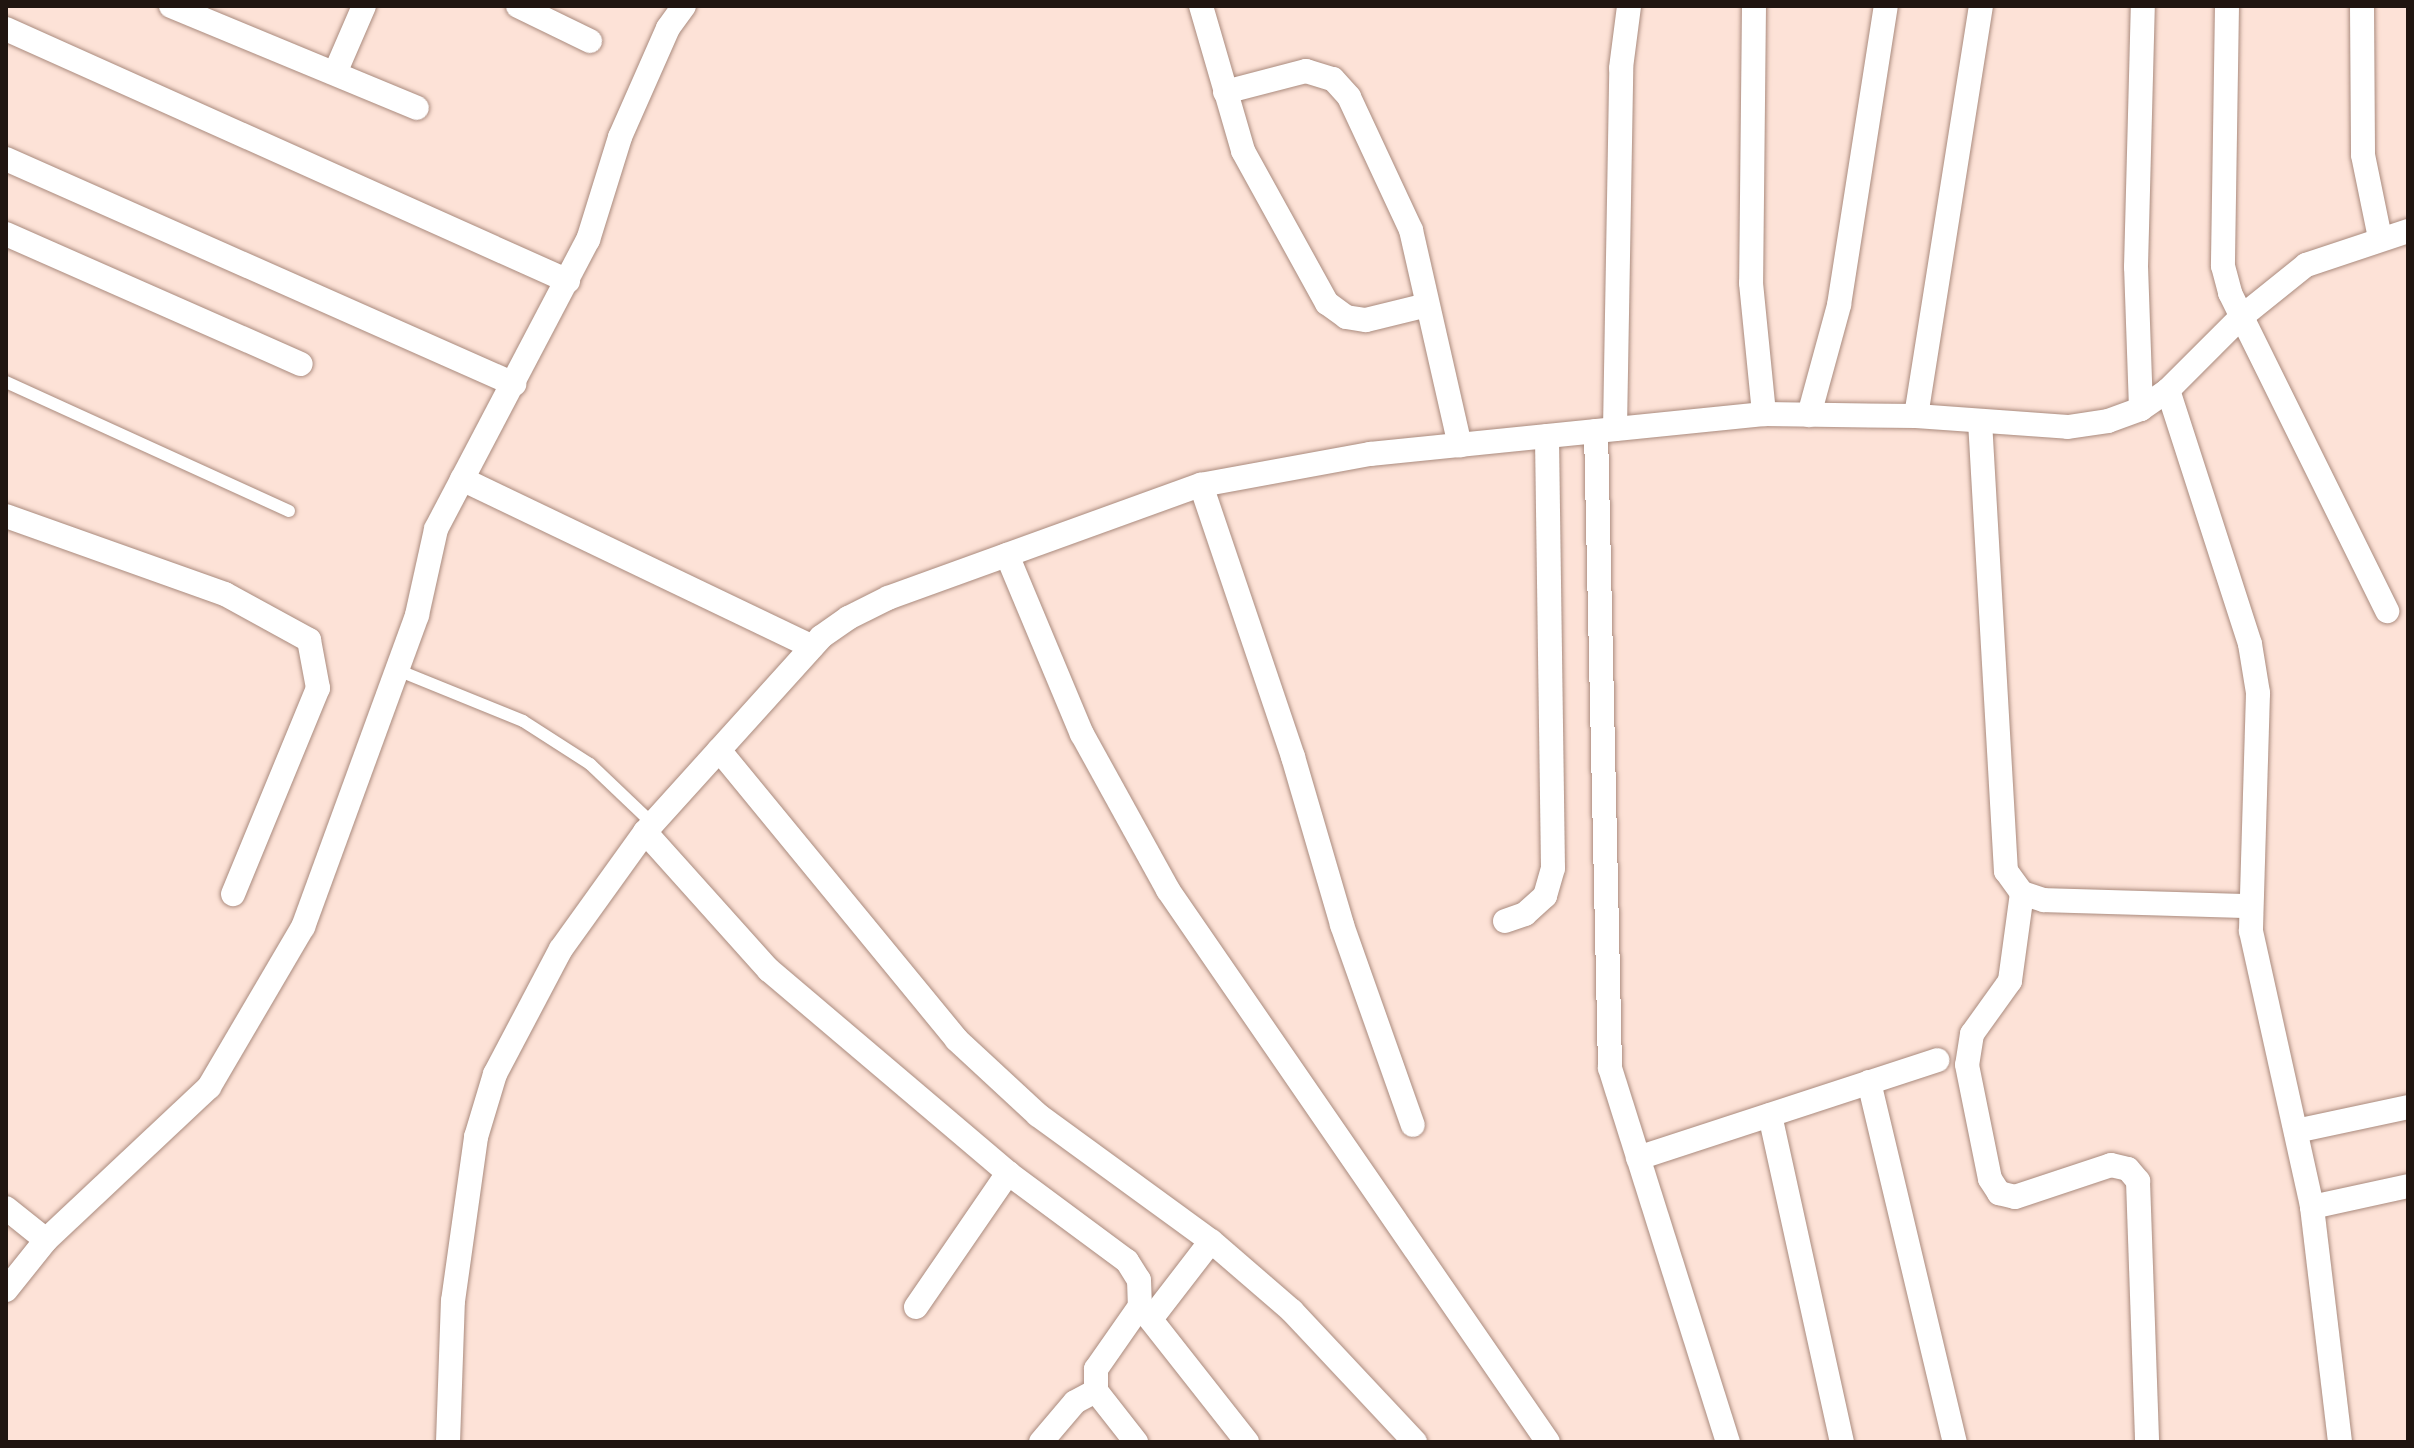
<!DOCTYPE html>
<style>
body{margin:0}
#map{position:relative;width:2414px;height:1448px;overflow:hidden;background:#fde2d7;font-family:Georgia,serif}
div>[style]{position:absolute}
.roads{filter:drop-shadow(0 0 2px #aa8b7e) drop-shadow(0 0 2px #aa8b7e)}
.lane>*{height:12px;margin:-6px;padding:0 6px;transform-origin:6px;border-radius:6px;background:#fff}
.street>*{height:24px;margin:-12px;padding:0 12px;transform-origin:12px;border-radius:12px;background:#fff}
span{translate:-50% -50%;white-space:nowrap;text-align:center;line-height:1.15;-webkit-text-stroke:8px #fbf4f1;paint-order:stroke}
.frame{position:absolute;inset:0;border:8px solid #201510;pointer-events:none}
</style>
<div id="map">
<div class="roads">
<div class="lane">
<i style="left:6px;top:382px;width:311px;rotate:24.5deg"></i>
<i style="left:395px;top:669px;width:138px;rotate:22.1deg"></i>
<i style="left:523px;top:721px;width:80px;rotate:32.7deg"></i>
<i style="left:590px;top:764px;width:87px;rotate:43.6deg"></i>
</div>
<div class="street">
<i style="left:171px;top:6px;width:266px;rotate:22.5deg"></i>
<i style="left:518px;top:6px;width:80px;rotate:25.9deg"></i>
<i style="left:1201px;top:6px;width:151px;rotate:73.8deg"></i>
<i style="left:1243px;top:151px;width:174px;rotate:61.1deg"></i>
<i style="left:1327px;top:303px;width:24px;rotate:36deg"></i>
<i style="left:1346px;top:317px;width:20px;rotate:9deg"></i>
<i style="left:1366px;top:320px;width:63px;rotate:-13.8deg"></i>
<i style="left:1754px;top:6px;width:277px;rotate:90.6deg"></i>
<i style="left:1751px;top:283px;width:132px;rotate:84.3deg"></i>
<i style="left:2227px;top:6px;width:260px;rotate:90.9deg"></i>
<i style="left:2223px;top:266px;width:28px;rotate:75deg"></i>
<i style="left:2230px;top:293px;width:355px;rotate:63.7deg"></i>
<i style="left:2362px;top:6px;width:149px;rotate:89.6deg"></i>
<i style="left:2363px;top:155px;width:85px;rotate:78.4deg"></i>
<i style="left:6px;top:29px;width:616px;rotate:24.15deg"></i>
<i style="left:335px;top:73px;width:73px;rotate:-66.6deg"></i>
<i style="left:1225px;top:92px;width:84px;rotate:-14.5deg"></i>
<i style="left:1306px;top:71px;width:28px;rotate:17deg"></i>
<i style="left:1333px;top:79px;width:24px;rotate:48deg"></i>
<i style="left:1349px;top:97px;width:147px;rotate:65deg"></i>
<i style="left:1411px;top:230px;width:221px;rotate:77.2deg"></i>
<i style="left:6px;top:159px;width:556px;rotate:23.89deg"></i>
<i style="left:6px;top:234px;width:322px;rotate:23.8deg"></i>
<i style="left:2168px;top:390px;width:267px;rotate:72.1deg"></i>
<i style="left:2250px;top:644px;width:50px;rotate:80.7deg"></i>
<i style="left:2258px;top:693px;width:238px;rotate:91.7deg"></i>
<i style="left:2251px;top:931px;width:283px;rotate:77.5deg"></i>
<i style="left:2312px;top:1207px;width:237px;rotate:83.2deg"></i>
<i style="left:2141px;top:409px;width:142px;rotate:-92deg"></i>
<i style="left:2136px;top:267px;width:261px;rotate:-88.5deg"></i>
<i style="left:1809px;top:415px;width:114px;rotate:-74.7deg"></i>
<i style="left:1839px;top:305px;width:303px;rotate:-81.1deg"></i>
<i style="left:1916px;top:416px;width:415px;rotate:-81deg"></i>
<i style="left:1980px;top:421px;width:451px;rotate:86.7deg"></i>
<i style="left:2006px;top:871px;width:27px;rotate:54deg"></i>
<i style="left:2022px;top:893px;width:23px;rotate:18deg"></i>
<i style="left:2044px;top:900px;width:205px;rotate:1.7deg"></i>
<i style="left:1615px;top:429px;width:361px;rotate:-89deg"></i>
<i style="left:1621px;top:68px;width:63px;rotate:-82.6deg"></i>
<i style="left:1596px;top:431px;width:637px;rotate:88.74deg"></i>
<i style="left:1610px;top:1068px;width:392px;rotate:72.5deg"></i>
<i style="left:462px;top:479px;width:388px;rotate:25.6deg"></i>
<i style="left:1201px;top:485px;width:287px;rotate:71.3deg"></i>
<i style="left:1293px;top:757px;width:175px;rotate:73.7deg"></i>
<i style="left:1342px;top:925px;width:212px;rotate:70.5deg"></i>
<i style="left:6px;top:516px;width:232px;rotate:19.6deg"></i>
<i style="left:225px;top:594px;width:96px;rotate:28.7deg"></i>
<i style="left:309px;top:640px;width:49px;rotate:79.4deg"></i>
<i style="left:318px;top:688px;width:223px;rotate:112.4deg"></i>
<i style="left:1007px;top:555px;width:194px;rotate:67.3deg"></i>
<i style="left:1082px;top:734px;width:178px;rotate:61.1deg"></i>
<i style="left:1168px;top:890px;width:670px;rotate:55.46deg"></i>
<i style="left:719px;top:750px;width:375px;rotate:50.6deg"></i>
<i style="left:957px;top:1040px;width:110px;rotate:42.8deg"></i>
<i style="left:1038px;top:1115px;width:214px;rotate:36.1deg"></i>
<i style="left:1211px;top:1241px;width:107px;rotate:40.8deg"></i>
<i style="left:1292px;top:1311px;width:180px;rotate:46.8deg"></i>
<i style="left:645px;top:832px;width:186px;rotate:48.1deg"></i>
<i style="left:769px;top:970px;width:314px;rotate:40.3deg"></i>
<i style="left:1008px;top:1173px;width:148px;rotate:36.5deg"></i>
<i style="left:1127px;top:1261px;width:22px;rotate:58deg"></i>
<i style="left:1139px;top:1280px;width:26px;rotate:88deg"></i>
<i style="left:1140px;top:1306px;width:77px;rotate:124.9deg"></i>
<i style="left:1096px;top:1369px;width:22px;rotate:90deg"></i>
<i style="left:1096px;top:1391px;width:65px;rotate:51.9deg"></i>
<i style="left:2022px;top:893px;width:89px;rotate:97.8deg"></i>
<i style="left:2010px;top:981px;width:65px;rotate:125.6deg"></i>
<i style="left:1972px;top:1034px;width:31px;rotate:99deg"></i>
<i style="left:1967px;top:1065px;width:116px;rotate:78.6deg"></i>
<i style="left:1990px;top:1179px;width:17px;rotate:57deg"></i>
<i style="left:1999px;top:1193px;width:16px;rotate:14deg"></i>
<i style="left:2015px;top:1197px;width:101px;rotate:-18.4deg"></i>
<i style="left:2111px;top:1165px;width:17px;rotate:13deg"></i>
<i style="left:2128px;top:1169px;width:16px;rotate:50deg"></i>
<i style="left:2138px;top:1181px;width:261px;rotate:88deg"></i>
<i style="left:1505px;top:921px;width:21px;rotate:-19deg"></i>
<i style="left:1525px;top:914px;width:27px;rotate:-42deg"></i>
<i style="left:1545px;top:896px;width:29px;rotate:-74deg"></i>
<i style="left:1553px;top:868px;width:432px;rotate:-90.8deg"></i>
<i style="left:1869px;top:1082px;width:370px;rotate:76.6deg"></i>
<i style="left:1770px;top:1115px;width:335px;rotate:77.6deg"></i>
<i style="left:2296px;top:1131px;width:115px;rotate:-12.1deg"></i>
<i style="left:1638px;top:1158px;width:315px;rotate:-18.1deg"></i>
<i style="left:2312px;top:1207px;width:98px;rotate:-12.3deg"></i>
<i style="left:6px;top:1208px;width:51px;rotate:38.7deg"></i>
<i style="left:6px;top:1290px;width:64px;rotate:-51.3deg"></i>
<i style="left:46px;top:1240px;width:224px;rotate:-43.2deg"></i>
<i style="left:209px;top:1087px;width:186px;rotate:-59.6deg"></i>
<i style="left:303px;top:927px;width:332px;rotate:-69.9deg"></i>
<i style="left:417px;top:615px;width:88px;rotate:-77.5deg"></i>
<i style="left:436px;top:529px;width:327px;rotate:-62.3deg"></i>
<i style="left:588px;top:240px;width:108px;rotate:-72.7deg"></i>
<i style="left:620px;top:137px;width:119px;rotate:-66.2deg"></i>
<i style="left:668px;top:28px;width:27px;rotate:-54deg"></i>
<i style="left:1140px;top:1306px;width:173px;rotate:51.8deg"></i>
<i style="left:916px;top:1307px;width:163px;rotate:-55.5deg"></i>
<i style="left:1151px;top:1319px;width:98px;rotate:-52.4deg"></i>
<i style="left:448px;top:1442px;width:141px;rotate:-88deg"></i>
<i style="left:453px;top:1301px;width:166px;rotate:-82deg"></i>
<i style="left:476px;top:1137px;width:66px;rotate:-73.2deg"></i>
<i style="left:495px;top:1074px;width:141px;rotate:-62.2deg"></i>
<i style="left:561px;top:949px;width:144px;rotate:-54.3deg"></i>
<i style="left:645px;top:832px;width:263px;rotate:-47.9deg"></i>
<i style="left:821px;top:637px;width:33px;rotate:-35deg"></i>
<i style="left:848px;top:618px;width:45px;rotate:-26.6deg"></i>
<i style="left:888px;top:598px;width:333px;rotate:-19.9deg"></i>
<i style="left:1201px;top:485px;width:172px;rotate:-10.4deg"></i>
<i style="left:1370px;top:454px;width:396px;rotate:-5.8deg"></i>
<i style="left:1764px;top:414px;width:152px;rotate:0.8deg"></i>
<i style="left:1916px;top:416px;width:152px;rotate:4.1deg"></i>
<i style="left:2068px;top:427px;width:40px;rotate:-8.5deg"></i>
<i style="left:2108px;top:421px;width:35px;rotate:-20deg"></i>
<i style="left:2141px;top:409px;width:33px;rotate:-35deg"></i>
<i style="left:2168px;top:390px;width:102px;rotate:-45deg"></i>
<i style="left:2240px;top:318px;width:85px;rotate:-38.8deg"></i>
<i style="left:2306px;top:265px;width:108px;rotate:-18.4deg"></i>
<i style="left:1041px;top:1442px;width:52px;rotate:-49.6deg"></i>
<i style="left:1075px;top:1402px;width:24px;rotate:-28deg"></i>
</div>
</div>
<div class="frame"></div>
</div>
